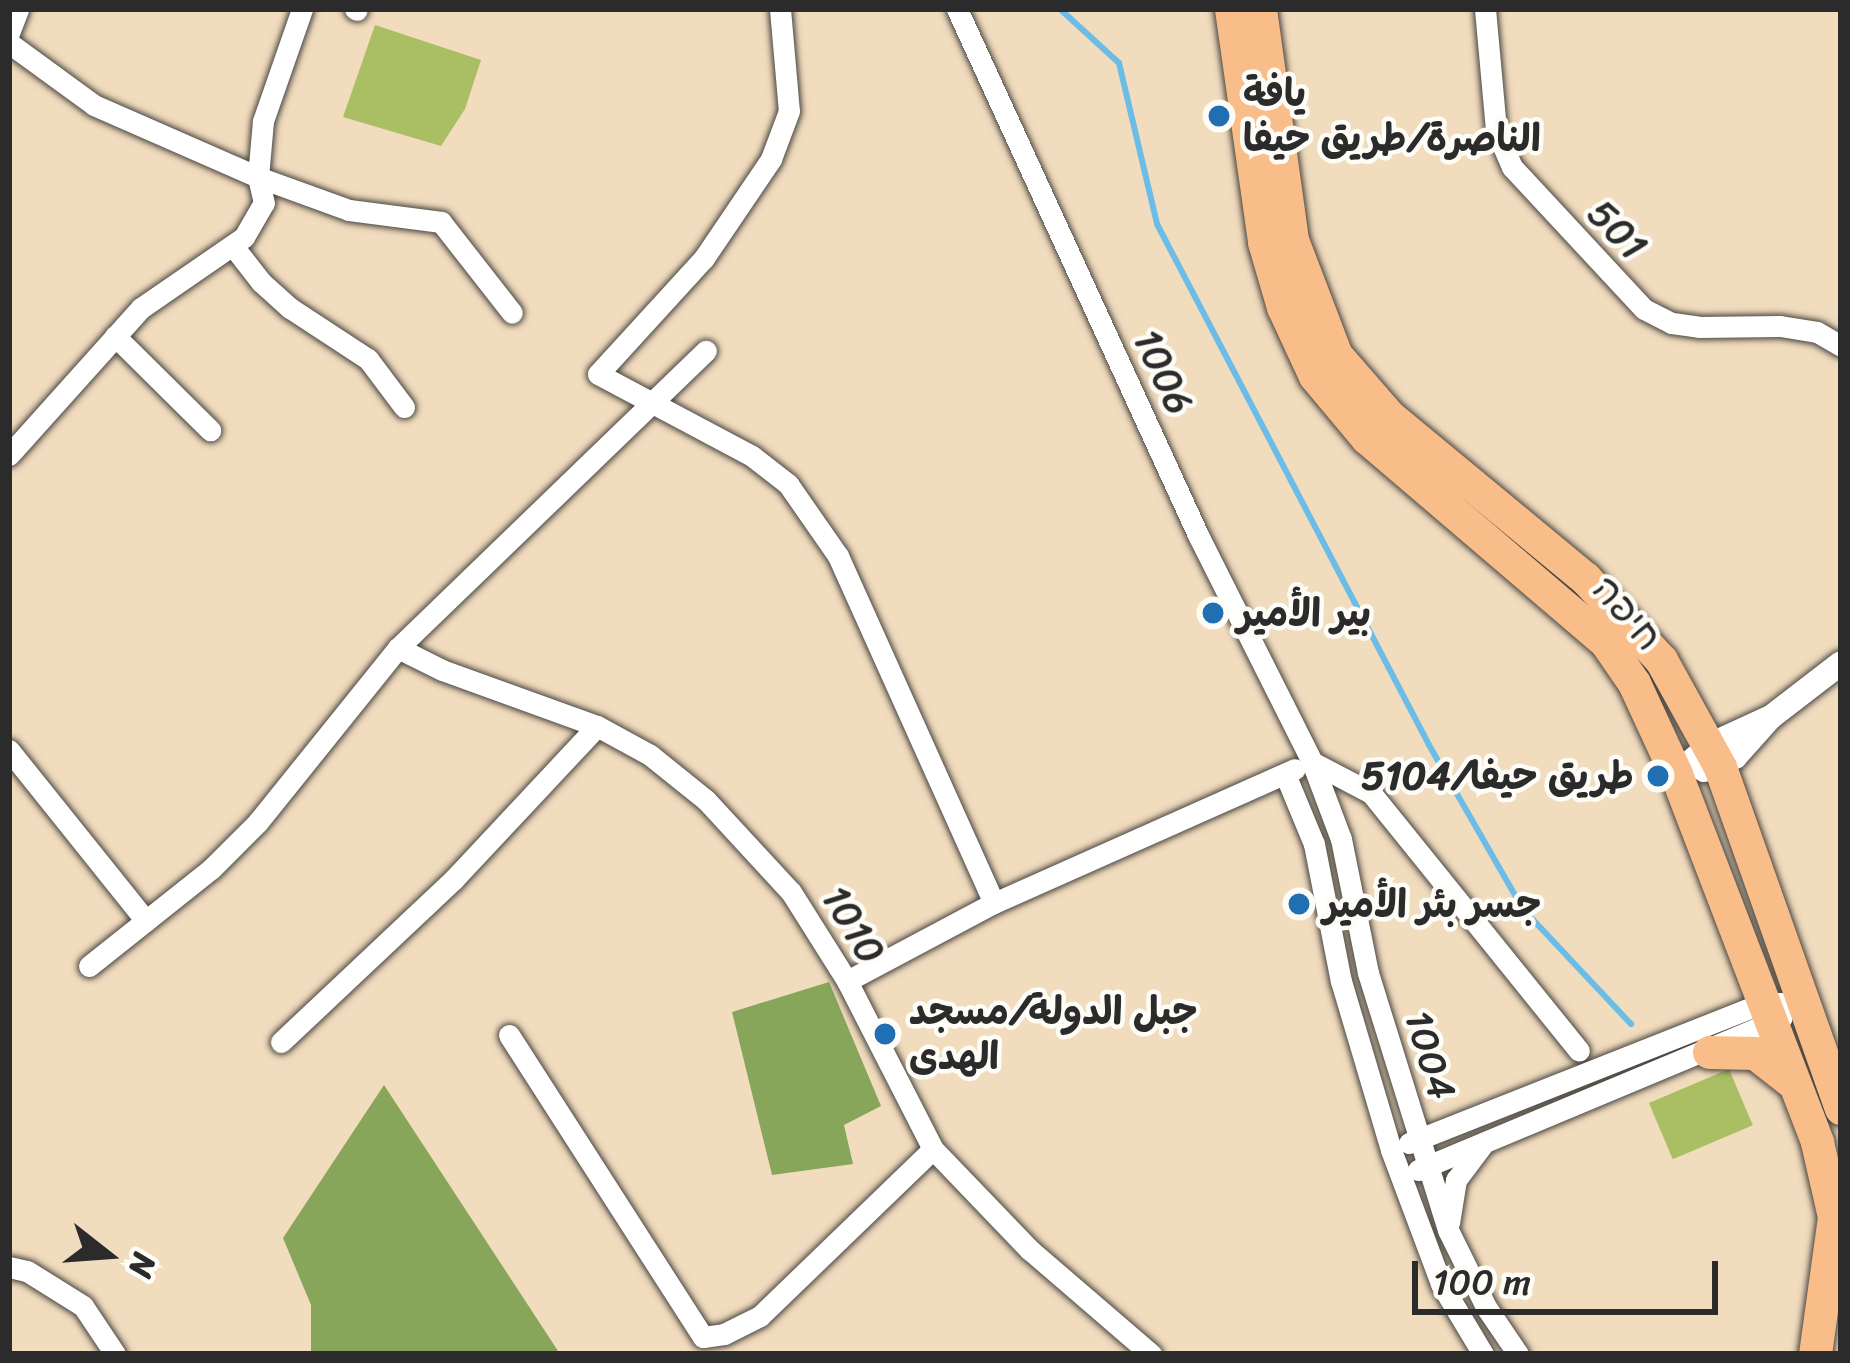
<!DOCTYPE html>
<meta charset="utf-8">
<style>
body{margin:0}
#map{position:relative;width:1850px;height:1363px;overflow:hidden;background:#f2dcbe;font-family:Sriracha,"Playpen Sans Arabic","Playpen Sans Hebrew",sans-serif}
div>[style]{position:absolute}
.green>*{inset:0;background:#aabf64;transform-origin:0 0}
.forest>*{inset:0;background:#87a65a}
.stream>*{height:6px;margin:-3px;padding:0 3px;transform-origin:3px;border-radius:3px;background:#6bbde7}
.roads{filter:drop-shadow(0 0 3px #494641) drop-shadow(0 0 3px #494641)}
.minor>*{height:21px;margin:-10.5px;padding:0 10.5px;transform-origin:10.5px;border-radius:10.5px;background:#fff}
.tertiary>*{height:24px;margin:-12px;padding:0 12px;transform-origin:12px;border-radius:12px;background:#fff}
.trunk>*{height:33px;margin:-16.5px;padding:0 16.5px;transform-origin:16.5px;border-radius:16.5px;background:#f8bd89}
.dots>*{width:33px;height:33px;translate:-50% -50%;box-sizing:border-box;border:6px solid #fdfcf7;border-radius:50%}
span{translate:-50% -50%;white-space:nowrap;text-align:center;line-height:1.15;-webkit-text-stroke:9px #fdfcf7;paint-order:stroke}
.poi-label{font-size:39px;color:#2b2b2b;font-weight:700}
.left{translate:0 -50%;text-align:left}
.right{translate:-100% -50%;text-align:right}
.street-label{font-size:39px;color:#2b2b2b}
.frame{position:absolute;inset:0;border:12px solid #2b2b2b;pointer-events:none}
.north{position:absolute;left:48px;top:1195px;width:120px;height:120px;-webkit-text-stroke:9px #fdfcf7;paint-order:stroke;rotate:107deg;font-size:33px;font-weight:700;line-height:48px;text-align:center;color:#2b2b2b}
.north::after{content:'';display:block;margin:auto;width:42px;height:54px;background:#2b2b2b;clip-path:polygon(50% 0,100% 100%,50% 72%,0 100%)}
.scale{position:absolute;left:1412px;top:1261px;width:306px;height:54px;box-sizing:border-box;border:6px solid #2b2b2b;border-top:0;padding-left:15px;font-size:36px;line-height:42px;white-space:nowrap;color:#2b2b2b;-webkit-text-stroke:9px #fdfcf7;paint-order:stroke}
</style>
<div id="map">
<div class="green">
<i style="clip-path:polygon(375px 25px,481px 60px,465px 109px,441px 146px,343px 117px)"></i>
<i style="left:1729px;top:1069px;width:61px;height:87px;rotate:67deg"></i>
</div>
<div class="forest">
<i style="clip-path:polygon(829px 982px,881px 1106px,844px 1125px,853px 1164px,772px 1175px,732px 1012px)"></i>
<i style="clip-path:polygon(384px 1085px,560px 1354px,311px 1354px,311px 1305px,283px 1238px)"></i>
</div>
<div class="stream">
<i style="left:1060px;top:9px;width:80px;rotate:42.5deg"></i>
<i style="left:1119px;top:63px;width:165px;rotate:76.7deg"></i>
<i style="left:1157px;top:224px;width:588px;rotate:62.43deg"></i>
<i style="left:1429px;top:745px;width:189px;rotate:60.2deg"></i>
<i style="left:1523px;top:909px;width:158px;rotate:46.8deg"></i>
</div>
<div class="roads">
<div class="minor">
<i style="left:355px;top:9px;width:2px;rotate:27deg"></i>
<i style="left:780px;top:9px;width:102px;rotate:85deg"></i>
<i style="left:789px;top:111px;width:51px;rotate:110.6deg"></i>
<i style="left:771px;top:159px;width:120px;rotate:124.1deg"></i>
<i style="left:704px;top:258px;width:157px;rotate:132.4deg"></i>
<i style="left:598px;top:374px;width:174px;rotate:28deg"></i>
<i style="left:752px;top:456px;width:46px;rotate:37.9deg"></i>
<i style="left:788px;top:484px;width:88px;rotate:55.2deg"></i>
<i style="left:838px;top:556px;width:380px;rotate:65.8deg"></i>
<i style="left:957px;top:9px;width:581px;rotate:65.38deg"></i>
<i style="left:1199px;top:537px;width:252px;rotate:63.3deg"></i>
<i style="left:1312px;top:762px;width:82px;rotate:69.4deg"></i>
<i style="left:1341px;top:839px;width:137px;rotate:78.6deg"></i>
<i style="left:1368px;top:973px;width:269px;rotate:72.7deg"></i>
<i style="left:1448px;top:1230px;width:86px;rotate:63.7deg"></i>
<i style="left:1486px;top:1307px;width:57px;rotate:55.8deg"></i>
<i style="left:1485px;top:9px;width:121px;rotate:84.8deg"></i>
<i style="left:1496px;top:130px;width:40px;rotate:66.6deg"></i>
<i style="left:1512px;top:167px;width:194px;rotate:47.1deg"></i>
<i style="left:1644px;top:309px;width:31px;rotate:27deg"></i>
<i style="left:1672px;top:323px;width:27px;rotate:8deg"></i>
<i style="left:1699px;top:327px;width:81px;rotate:-0.7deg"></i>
<i style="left:1780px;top:326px;width:37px;rotate:9deg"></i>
<i style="left:1817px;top:332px;width:28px;rotate:30deg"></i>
<i style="left:9px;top:33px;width:26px;rotate:-69deg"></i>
<i style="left:9px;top:43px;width:105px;rotate:36.1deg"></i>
<i style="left:94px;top:105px;width:179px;rotate:23.7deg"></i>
<i style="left:258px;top:177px;width:97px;rotate:19.9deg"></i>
<i style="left:349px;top:210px;width:93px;rotate:7.4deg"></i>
<i style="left:441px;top:222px;width:115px;rotate:52deg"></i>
<i style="left:233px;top:246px;width:46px;rotate:52.1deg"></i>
<i style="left:261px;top:282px;width:39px;rotate:42deg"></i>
<i style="left:290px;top:308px;width:93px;rotate:33.2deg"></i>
<i style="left:368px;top:359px;width:60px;rotate:53.1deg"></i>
<i style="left:115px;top:336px;width:134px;rotate:44.7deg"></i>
<i style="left:9px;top:455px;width:198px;rotate:-48.1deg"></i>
<i style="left:141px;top:308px;width:125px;rotate:-34.6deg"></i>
<i style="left:244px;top:237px;width:39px;rotate:-60deg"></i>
<i style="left:264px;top:203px;width:27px;rotate:-103deg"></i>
<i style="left:258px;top:177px;width:56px;rotate:-84.9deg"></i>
<i style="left:263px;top:121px;width:119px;rotate:-70.8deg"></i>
<i style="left:398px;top:648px;width:49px;rotate:26.6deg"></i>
<i style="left:442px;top:670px;width:165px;rotate:19.9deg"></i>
<i style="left:597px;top:726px;width:60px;rotate:28.7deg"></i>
<i style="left:650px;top:755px;width:72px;rotate:38.8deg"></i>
<i style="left:706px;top:800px;width:125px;rotate:47.3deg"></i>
<i style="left:791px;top:892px;width:105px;rotate:57.8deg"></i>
<i style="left:847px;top:981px;width:189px;rotate:62.9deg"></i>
<i style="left:933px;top:1149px;width:140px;rotate:46.2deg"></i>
<i style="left:1030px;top:1250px;width:160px;rotate:40.7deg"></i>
<i style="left:9px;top:750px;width:219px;rotate:51.3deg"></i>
<i style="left:1312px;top:762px;width:67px;rotate:27.7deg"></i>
<i style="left:1371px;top:793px;width:331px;rotate:51.1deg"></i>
<i style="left:1285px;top:774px;width:76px;rotate:67.5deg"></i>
<i style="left:1314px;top:844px;width:140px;rotate:78.9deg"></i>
<i style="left:1341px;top:981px;width:176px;rotate:73.5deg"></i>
<i style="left:1391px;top:1150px;width:143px;rotate:69.5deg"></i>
<i style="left:1441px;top:1284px;width:82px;rotate:59deg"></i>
<i style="left:89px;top:966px;width:156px;rotate:-38.5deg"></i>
<i style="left:211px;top:869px;width:66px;rotate:-45deg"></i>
<i style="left:258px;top:822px;width:223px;rotate:-51.2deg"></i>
<i style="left:398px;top:648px;width:428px;rotate:-44deg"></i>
<i style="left:847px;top:981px;width:166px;rotate:-28deg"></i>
<i style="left:994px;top:903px;width:329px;rotate:-24deg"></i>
<i style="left:509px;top:1035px;width:359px;rotate:57.3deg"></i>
<i style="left:703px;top:1337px;width:21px;rotate:-8deg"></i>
<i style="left:724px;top:1334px;width:40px;rotate:-26.6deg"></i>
<i style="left:760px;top:1316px;width:240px;rotate:-44deg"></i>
<i style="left:281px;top:1042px;width:238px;rotate:-43.3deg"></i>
<i style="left:454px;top:879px;width:209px;rotate:-46.9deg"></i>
<i style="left:1409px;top:1143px;width:381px;rotate:-21.6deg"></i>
<i style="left:1763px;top:1003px;width:39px"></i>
<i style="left:1418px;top:1170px;width:394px;rotate:-22.7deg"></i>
<i style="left:1449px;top:1223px;width:44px;rotate:-80.8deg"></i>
<i style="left:1456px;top:1180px;width:45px;rotate:-53.1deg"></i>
<i style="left:9px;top:1267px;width:18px;rotate:13deg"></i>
<i style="left:27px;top:1271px;width:66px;rotate:32deg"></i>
<i style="left:83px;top:1306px;width:58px;rotate:56.3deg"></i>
</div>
<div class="tertiary">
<i style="left:1704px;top:770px;width:34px;rotate:-23deg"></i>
<i style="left:1735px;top:757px;width:51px;rotate:-48.2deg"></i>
<i style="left:1676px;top:774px;width:45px;rotate:-40.5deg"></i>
<i style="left:1710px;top:745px;width:67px;rotate:-24.7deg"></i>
<i style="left:1771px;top:717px;width:88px;rotate:-37.6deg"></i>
</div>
<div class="trunk">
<i style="left:1231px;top:9px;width:235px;rotate:81.9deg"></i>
<i style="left:1264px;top:242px;width:68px;rotate:73.7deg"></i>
<i style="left:1283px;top:307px;width:76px;rotate:65.1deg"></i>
<i style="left:1315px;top:376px;width:81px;rotate:50deg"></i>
<i style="left:1367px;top:438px;width:313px;rotate:40.5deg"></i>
<i style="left:1605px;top:641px;width:51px;rotate:55.4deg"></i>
<i style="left:1634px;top:683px;width:100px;rotate:65.2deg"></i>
<i style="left:1676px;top:774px;width:394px;rotate:69deg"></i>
<i style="left:1817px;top:1142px;width:77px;rotate:77.2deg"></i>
<i style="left:1834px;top:1217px;width:138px;rotate:97.9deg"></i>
<i style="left:1260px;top:9px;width:233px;rotate:82.1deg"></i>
<i style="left:1292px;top:240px;width:123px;rotate:69.1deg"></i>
<i style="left:1336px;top:355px;width:81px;rotate:49deg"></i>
<i style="left:1389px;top:416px;width:254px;rotate:39.6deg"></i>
<i style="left:1585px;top:578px;width:112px;rotate:47.2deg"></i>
<i style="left:1661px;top:660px;width:122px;rotate:61.1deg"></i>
<i style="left:1720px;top:767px;width:362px;rotate:70.5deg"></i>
<i style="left:1709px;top:1052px;width:46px;rotate:1.2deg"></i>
<i style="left:1755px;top:1053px;width:47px;rotate:38.1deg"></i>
</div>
</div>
<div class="dots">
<i style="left:1219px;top:116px;background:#1f6fb2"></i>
<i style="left:1213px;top:613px;background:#1f6fb2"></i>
<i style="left:1658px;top:776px;background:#1f6fb2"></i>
<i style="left:1299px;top:904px;background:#1f6fb2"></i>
<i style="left:885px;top:1034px;background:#1f6fb2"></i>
</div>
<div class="poi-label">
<span class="left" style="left:1243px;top:116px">يافة<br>الناصرة/طريق حيفا</span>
<span class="left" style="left:1237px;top:613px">بير الأمير</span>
<span class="right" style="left:1634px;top:776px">طريق حيفا/5104</span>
<span class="left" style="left:1323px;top:904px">جسر بئر الأمير</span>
<span class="left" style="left:909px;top:1034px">جبل الدولة/مسجد<br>الهدى</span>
</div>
<div class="street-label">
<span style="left:1617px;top:230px;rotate:46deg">501</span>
<span style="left:1163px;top:372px;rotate:65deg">1006</span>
<span style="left:1627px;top:613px;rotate:49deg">חיפה</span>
<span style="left:853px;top:925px;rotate:59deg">1010</span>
<span style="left:1430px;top:1055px;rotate:73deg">1004</span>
</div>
<div class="frame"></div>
<div class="north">N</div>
<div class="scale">100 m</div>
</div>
